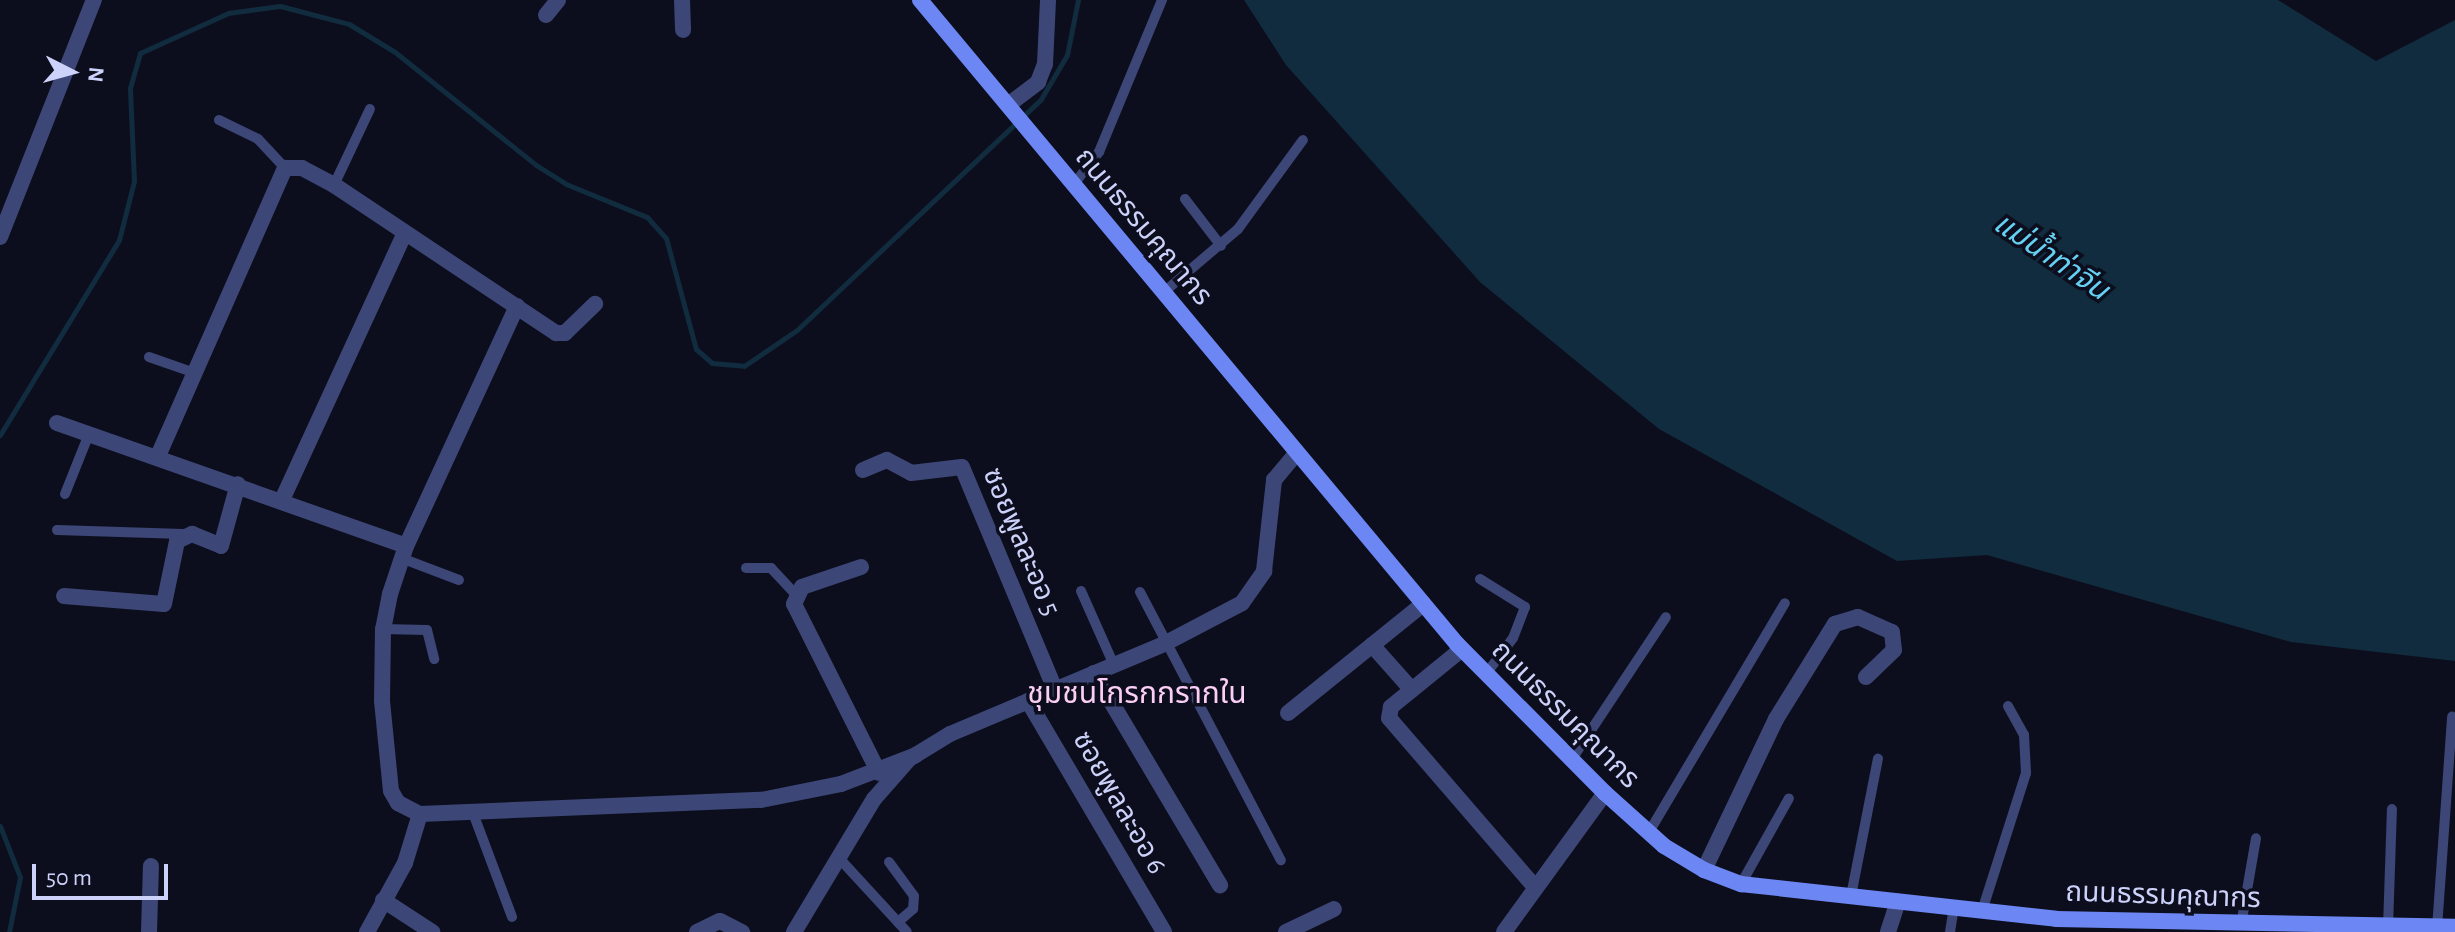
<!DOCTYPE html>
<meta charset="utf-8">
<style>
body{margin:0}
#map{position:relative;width:2455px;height:932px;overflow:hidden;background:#0d0e1d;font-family:"Alegreya Sans","Noto Sans Thai",sans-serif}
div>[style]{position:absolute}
.water>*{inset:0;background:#102c3e}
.stream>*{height:5px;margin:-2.5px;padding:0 2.5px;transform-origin:2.5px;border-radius:2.5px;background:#102c3e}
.lane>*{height:10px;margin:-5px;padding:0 5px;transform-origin:5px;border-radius:5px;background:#3c4778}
.street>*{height:16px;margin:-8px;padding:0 8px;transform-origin:8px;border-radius:8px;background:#3c4778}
.secondary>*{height:16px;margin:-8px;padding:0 8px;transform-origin:8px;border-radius:8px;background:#6c87f3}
span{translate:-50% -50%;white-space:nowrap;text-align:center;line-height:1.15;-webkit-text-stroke:7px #0d0e1d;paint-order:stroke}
.street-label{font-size:28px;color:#cdd2fb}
.water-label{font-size:30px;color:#64d0f2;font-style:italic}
.neighbourhood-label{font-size:30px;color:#fbcff5}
.north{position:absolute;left:32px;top:32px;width:80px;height:80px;-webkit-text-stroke:6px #0d0e1d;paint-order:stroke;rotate:96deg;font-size:22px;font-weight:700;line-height:32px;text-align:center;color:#cdd2fb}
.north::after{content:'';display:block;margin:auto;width:28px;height:36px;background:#cdd2fb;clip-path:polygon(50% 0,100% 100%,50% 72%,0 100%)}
.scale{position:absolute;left:32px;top:864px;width:136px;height:36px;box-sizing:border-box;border:4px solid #cdd2fb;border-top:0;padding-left:10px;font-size:24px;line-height:28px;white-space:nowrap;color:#cdd2fb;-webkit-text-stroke:6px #0d0e1d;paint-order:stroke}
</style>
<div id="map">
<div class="water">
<i style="clip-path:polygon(1244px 0,2278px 0,2376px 61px,2455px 20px,2455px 661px,2291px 642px,1987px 555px,1897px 561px,1659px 429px,1480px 282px,1286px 65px)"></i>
</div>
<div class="stream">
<i style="left:0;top:435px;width:228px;rotate:-58.6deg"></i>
<i style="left:119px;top:240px;width:61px;rotate:-75.7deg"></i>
<i style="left:134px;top:181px;width:93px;rotate:-92.5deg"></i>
<i style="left:130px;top:88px;width:36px;rotate:-74deg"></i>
<i style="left:140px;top:53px;width:97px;rotate:-24.4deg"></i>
<i style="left:228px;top:13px;width:52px;rotate:-7.7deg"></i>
<i style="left:280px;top:6px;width:71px;rotate:14.6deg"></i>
<i style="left:349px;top:24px;width:54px;rotate:31.3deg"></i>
<i style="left:395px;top:52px;width:181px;rotate:38.7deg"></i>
<i style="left:536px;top:165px;width:36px;rotate:32deg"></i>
<i style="left:566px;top:184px;width:87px;rotate:22.2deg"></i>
<i style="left:647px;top:217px;width:28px;rotate:48deg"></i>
<i style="left:666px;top:238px;width:115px;rotate:74.9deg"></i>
<i style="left:696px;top:349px;width:21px;rotate:41deg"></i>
<i style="left:712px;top:363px;width:32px;rotate:5deg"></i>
<i style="left:744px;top:366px;width:64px;rotate:-34.2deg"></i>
<i style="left:797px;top:330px;width:336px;rotate:-43.4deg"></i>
<i style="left:1041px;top:99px;width:51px;rotate:-59.4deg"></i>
<i style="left:1067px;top:55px;width:56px;rotate:-78.7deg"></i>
<i style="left:0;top:826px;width:55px;rotate:68.6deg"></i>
<i style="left:20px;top:877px;width:56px;rotate:101.3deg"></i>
</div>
<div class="lane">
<i style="left:219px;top:120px;width:43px;rotate:26deg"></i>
<i style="left:258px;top:139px;width:40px;rotate:47deg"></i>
<i style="left:1074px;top:184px;width:41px;rotate:-52deg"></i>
<i style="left:1099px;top:152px;width:165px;rotate:-67.5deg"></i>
<i style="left:334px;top:185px;width:84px;rotate:-64.7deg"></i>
<i style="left:1185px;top:199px;width:59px;rotate:52.5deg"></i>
<i style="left:1164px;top:292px;width:97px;rotate:-40.4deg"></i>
<i style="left:1238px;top:229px;width:110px;rotate:-53.9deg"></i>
<i style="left:149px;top:357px;width:49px;rotate:19.2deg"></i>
<i style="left:65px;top:494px;width:65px;rotate:-68.2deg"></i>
<i style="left:57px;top:530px;width:126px;rotate:1.8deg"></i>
<i style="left:401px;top:558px;width:62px;rotate:20.8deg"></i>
<i style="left:746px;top:568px;width:25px"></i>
<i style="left:771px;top:568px;width:35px;rotate:47deg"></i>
<i style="left:1480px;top:579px;width:53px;rotate:31.9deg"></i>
<i style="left:1525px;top:607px;width:33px;rotate:111deg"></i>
<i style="left:1513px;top:638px;width:45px;rotate:126.9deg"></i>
<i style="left:1081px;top:591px;width:81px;rotate:66deg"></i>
<i style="left:1140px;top:592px;width:303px;rotate:62.3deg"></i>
<i style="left:383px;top:629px;width:44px;rotate:1.3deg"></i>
<i style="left:427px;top:630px;width:30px;rotate:76deg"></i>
<i style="left:1572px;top:759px;width:170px;rotate:-56.5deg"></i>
<i style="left:473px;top:813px;width:111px;rotate:69.4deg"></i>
<i style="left:1649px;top:832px;width:266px;rotate:-59.3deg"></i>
<i style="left:839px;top:858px;width:100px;rotate:47.4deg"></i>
<i style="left:889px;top:862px;width:42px;rotate:53.7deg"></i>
<i style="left:914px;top:896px;width:13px;rotate:94deg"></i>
<i style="left:913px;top:909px;width:20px;rotate:139deg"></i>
<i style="left:1741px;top:884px;width:98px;rotate:-60.8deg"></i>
<i style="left:1851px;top:896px;width:140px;rotate:-78.9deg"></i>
<i style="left:1982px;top:911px;width:145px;rotate:-72.3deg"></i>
<i style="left:2026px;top:773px;width:38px;rotate:-93deg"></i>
<i style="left:2024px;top:735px;width:33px;rotate:-119deg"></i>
<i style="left:2241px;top:925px;width:88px;rotate:-80.2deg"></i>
<i style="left:2388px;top:928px;width:119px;rotate:-88.1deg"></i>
<i style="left:2437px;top:928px;width:212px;rotate:-85.9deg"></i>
<i style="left:1950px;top:932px;width:24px;rotate:-81deg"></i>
</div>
<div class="street">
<i style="left:682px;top:0;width:30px;rotate:88deg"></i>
<i style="left:546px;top:15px;width:19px;rotate:-51deg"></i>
<i style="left:1008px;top:105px;width:38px;rotate:-37deg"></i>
<i style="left:1038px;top:82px;width:19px;rotate:-69deg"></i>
<i style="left:1045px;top:64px;width:64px;rotate:-87.3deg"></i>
<i style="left:0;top:237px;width:255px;rotate:-68.4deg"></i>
<i style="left:517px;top:306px;width:264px;rotate:114.8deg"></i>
<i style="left:406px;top:546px;width:51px;rotate:108.4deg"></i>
<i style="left:390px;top:594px;width:36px;rotate:101deg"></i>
<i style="left:383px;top:629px;width:72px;rotate:90.8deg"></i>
<i style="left:382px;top:701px;width:90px;rotate:84.3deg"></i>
<i style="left:391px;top:791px;width:14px;rotate:60deg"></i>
<i style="left:398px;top:803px;width:25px;rotate:27deg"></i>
<i style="left:420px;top:814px;width:341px;rotate:-2.4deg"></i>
<i style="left:761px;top:800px;width:82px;rotate:-11.3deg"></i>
<i style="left:841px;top:784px;width:80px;rotate:-21.1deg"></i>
<i style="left:57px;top:423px;width:370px;rotate:19.4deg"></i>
<i style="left:158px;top:456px;width:315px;rotate:-66.2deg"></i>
<i style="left:285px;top:168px;width:17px"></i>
<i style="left:302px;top:168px;width:36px;rotate:28deg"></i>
<i style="left:334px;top:185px;width:267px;rotate:33.7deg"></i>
<i style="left:556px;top:333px;width:9px"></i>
<i style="left:565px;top:333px;width:42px;rotate:-44deg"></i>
<i style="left:863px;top:470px;width:26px;rotate:-23deg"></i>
<i style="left:887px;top:460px;width:27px;rotate:28deg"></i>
<i style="left:911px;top:473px;width:51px;rotate:-6.7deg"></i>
<i style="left:962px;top:467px;width:241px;rotate:67.3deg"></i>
<i style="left:282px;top:500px;width:294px;rotate:-65.3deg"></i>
<i style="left:861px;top:567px;width:62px;rotate:161.3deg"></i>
<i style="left:802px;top:587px;width:19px;rotate:115deg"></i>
<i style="left:794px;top:604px;width:189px;rotate:63.3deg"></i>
<i style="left:64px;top:596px;width:100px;rotate:4.6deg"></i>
<i style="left:164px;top:604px;width:64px;rotate:-78.3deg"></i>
<i style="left:177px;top:541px;width:17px;rotate:-25deg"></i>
<i style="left:192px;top:534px;width:31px;rotate:22deg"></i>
<i style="left:221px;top:546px;width:64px;rotate:-74.7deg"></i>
<i style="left:1372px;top:645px;width:60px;rotate:48.4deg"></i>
<i style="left:1462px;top:649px;width:92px;rotate:140.8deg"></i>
<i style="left:1391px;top:707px;width:11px;rotate:100deg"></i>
<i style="left:1389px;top:718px;width:222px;rotate:49.2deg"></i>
<i style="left:1094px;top:673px;width:247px;rotate:59.3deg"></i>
<i style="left:1028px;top:701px;width:268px;rotate:59.5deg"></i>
<i style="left:1288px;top:713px;width:174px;rotate:-38.9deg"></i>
<i style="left:1704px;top:870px;width:167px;rotate:-64.5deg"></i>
<i style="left:1776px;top:719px;width:112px;rotate:-58.2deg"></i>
<i style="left:1835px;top:624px;width:24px;rotate:-17deg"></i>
<i style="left:1858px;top:617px;width:37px;rotate:24deg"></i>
<i style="left:1892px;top:632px;width:18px;rotate:84deg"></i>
<i style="left:1894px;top:650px;width:39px;rotate:136deg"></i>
<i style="left:383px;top:900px;width:59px;rotate:33.1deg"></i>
<i style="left:149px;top:932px;width:66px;rotate:-88.3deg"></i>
<i style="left:367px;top:932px;width:79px;rotate:-61.2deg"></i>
<i style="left:405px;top:863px;width:51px;rotate:-73deg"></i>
<i style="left:697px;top:932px;width:25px;rotate:-26deg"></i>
<i style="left:720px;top:921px;width:25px;rotate:27deg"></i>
<i style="left:794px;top:932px;width:155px;rotate:-59deg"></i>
<i style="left:874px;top:799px;width:53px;rotate:-48.8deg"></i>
<i style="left:909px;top:759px;width:48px;rotate:-31.4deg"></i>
<i style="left:950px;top:734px;width:232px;rotate:-22.8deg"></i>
<i style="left:1164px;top:644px;width:88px;rotate:-27.7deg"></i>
<i style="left:1242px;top:603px;width:39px;rotate:-55deg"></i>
<i style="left:1264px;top:571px;width:92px;rotate:-83.7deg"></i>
<i style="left:1274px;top:480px;width:33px;rotate:-50deg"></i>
<i style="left:1286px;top:932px;width:53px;rotate:-25.6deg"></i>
<i style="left:1504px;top:932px;width:172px;rotate:-54deg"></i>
<i style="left:1888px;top:932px;width:32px;rotate:-72deg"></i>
</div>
<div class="secondary">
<i style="left:920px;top:0;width:839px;rotate:50.18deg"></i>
<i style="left:1457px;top:644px;width:210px;rotate:45.2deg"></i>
<i style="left:1605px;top:793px;width:79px;rotate:41.9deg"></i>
<i style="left:1664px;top:846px;width:47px;rotate:31deg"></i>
<i style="left:1704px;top:870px;width:40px;rotate:21deg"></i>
<i style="left:1741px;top:884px;width:317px;rotate:6.3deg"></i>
<i style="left:2056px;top:919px;width:399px;rotate:1.1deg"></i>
</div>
<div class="street-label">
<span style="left:1143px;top:227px;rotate:50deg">ถนนธรรมคุณากร</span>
<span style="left:1021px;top:542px;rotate:67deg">ซอยพูลละออ 5</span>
<span style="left:1565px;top:715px;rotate:45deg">ถนนธรรมคุณากร</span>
<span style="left:1119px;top:803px;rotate:60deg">ซอยพูลละออ 6</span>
<span style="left:2163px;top:896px;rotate:2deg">ถนนธรรมคุณากร</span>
</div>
<div class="water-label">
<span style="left:2051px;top:257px;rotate:34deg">แม่น้ำท่าจีน</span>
</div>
<div class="neighbourhood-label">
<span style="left:1137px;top:694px">ชุมชนโกรกกรากใน</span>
</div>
<div class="north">N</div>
<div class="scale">50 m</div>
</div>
